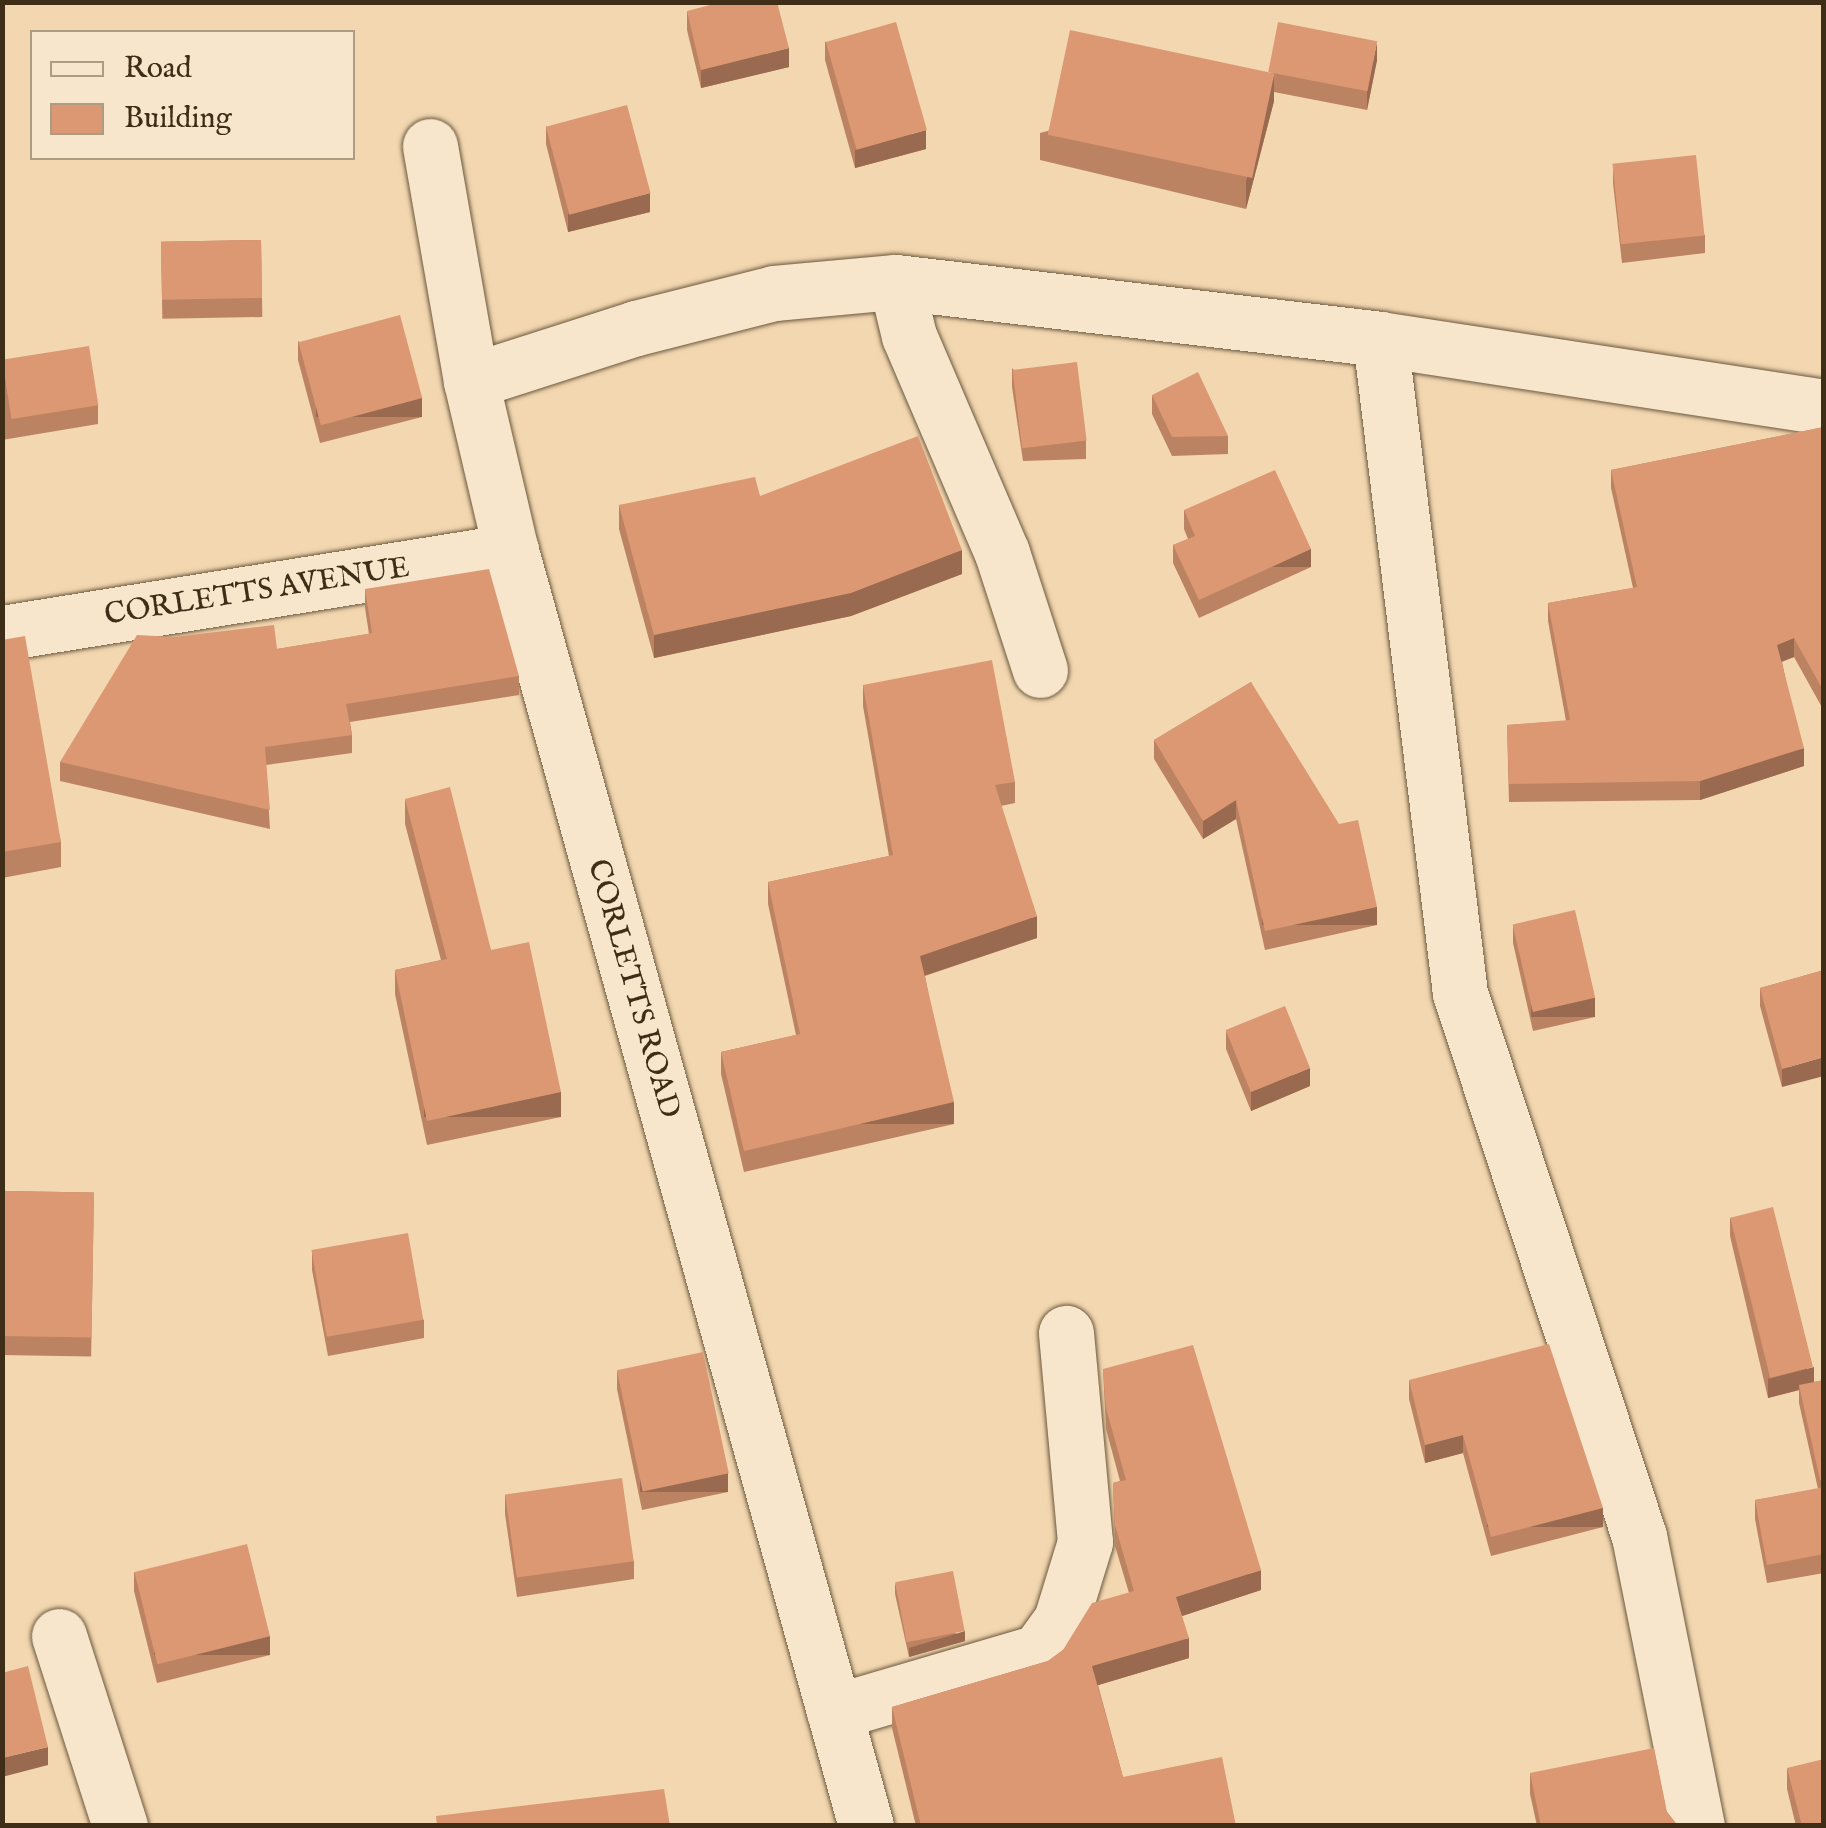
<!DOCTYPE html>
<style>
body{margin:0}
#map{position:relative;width:1826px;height:1828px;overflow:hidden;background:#f2d7b0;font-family:"IM FELL English",serif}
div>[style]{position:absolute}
.roads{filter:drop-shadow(0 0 2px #6c583d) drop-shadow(0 0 2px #6c583d)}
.minor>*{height:55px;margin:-27.5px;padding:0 27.5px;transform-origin:27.5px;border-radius:27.5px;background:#f7e5cc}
.wall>*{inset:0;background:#bc8363;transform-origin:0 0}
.shaded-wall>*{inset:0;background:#996a50;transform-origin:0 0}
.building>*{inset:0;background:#db9873;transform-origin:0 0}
span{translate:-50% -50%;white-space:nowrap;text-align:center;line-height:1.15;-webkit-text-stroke:9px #f7e5cc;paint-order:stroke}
.street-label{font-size:30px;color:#3f2e17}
.frame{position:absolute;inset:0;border:5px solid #3f2e17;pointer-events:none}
.legend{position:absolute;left:30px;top:30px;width:325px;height:130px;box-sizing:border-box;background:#f7e5cc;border:2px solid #ad9c84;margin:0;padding:12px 18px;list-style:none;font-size:30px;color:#3f2e17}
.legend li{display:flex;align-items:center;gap:20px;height:50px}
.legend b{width:50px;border:2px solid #ad9c84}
</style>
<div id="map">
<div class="roads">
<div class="minor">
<i style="left:430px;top:146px;width:239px;rotate:80.1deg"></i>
<i style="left:471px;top:381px;width:175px;rotate:76.8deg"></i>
<i style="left:511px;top:551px;width:1323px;rotate:74.44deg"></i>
<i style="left:896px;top:282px;width:56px;rotate:76.5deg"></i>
<i style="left:909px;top:336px;width:236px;rotate:66.8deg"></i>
<i style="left:1002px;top:553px;width:123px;rotate:72deg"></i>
<i style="left:1380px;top:339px;width:659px;rotate:83.03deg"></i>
<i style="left:1460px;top:993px;width:572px;rotate:71.76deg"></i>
<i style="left:1639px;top:1536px;width:296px;rotate:78.7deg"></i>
<i style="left:471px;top:381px;width:173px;rotate:-17.8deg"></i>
<i style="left:636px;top:328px;width:142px;rotate:-14.2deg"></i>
<i style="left:774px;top:293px;width:122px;rotate:-5.2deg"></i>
<i style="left:896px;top:282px;width:487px;rotate:6.7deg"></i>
<i style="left:1380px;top:339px;width:449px;rotate:8.7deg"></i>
<i style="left:2px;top:633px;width:516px;rotate:-9.15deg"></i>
<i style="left:59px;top:1636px;width:200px;rotate:72.2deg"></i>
<i style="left:834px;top:1712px;width:213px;rotate:-16.4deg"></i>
<i style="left:1038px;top:1652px;width:39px;rotate:-54deg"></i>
<i style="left:1061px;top:1620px;width:82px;rotate:-72.9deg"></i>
<i style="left:1085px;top:1542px;width:210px;rotate:-95.2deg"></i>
</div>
</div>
<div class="wall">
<i style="clip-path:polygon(687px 11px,789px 67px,701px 88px,687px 30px)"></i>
<i style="clip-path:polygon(825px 41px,926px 149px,855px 168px,825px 60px)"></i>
<i style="clip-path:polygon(1377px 60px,1367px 110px,1274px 92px,1274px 101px,1246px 209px,1040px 160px,1040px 133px,1268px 73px)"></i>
<i style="clip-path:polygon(546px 126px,650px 212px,568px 232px,546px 144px)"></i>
<i style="clip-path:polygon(1613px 165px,1705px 235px,1705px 253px,1622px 263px,1613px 183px)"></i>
<i style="left:261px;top:240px;width:77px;height:100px;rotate:89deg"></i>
<i style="clip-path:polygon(298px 341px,422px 417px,320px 443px,298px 360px)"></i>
<i style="clip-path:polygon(2px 361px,98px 405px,98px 424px,2px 440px)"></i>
<i style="clip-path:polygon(1012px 368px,1086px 440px,1086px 459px,1023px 461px,1012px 387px)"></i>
<i style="clip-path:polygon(1152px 395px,1228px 436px,1228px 454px,1172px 456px,1152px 414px)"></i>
<i style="clip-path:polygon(1824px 427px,1824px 711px,1794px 657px,1782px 662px,1804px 766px,1700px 800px,1509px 802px,1507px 725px,1566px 721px,1548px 621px,1548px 603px,1633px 588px,1611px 488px,1611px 470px)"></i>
<i style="clip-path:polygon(760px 496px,962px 574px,851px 616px,654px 658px,619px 529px,619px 505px)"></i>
<i style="clip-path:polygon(1184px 510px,1311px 567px,1199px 618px,1173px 563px,1173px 545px,1188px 539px,1184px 529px)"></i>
<i style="clip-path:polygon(365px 589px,519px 676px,519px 695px,350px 722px,352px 735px,352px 753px,266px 765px,270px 829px,60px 781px,60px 762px,277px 649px,369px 634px,365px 608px)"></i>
<i style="clip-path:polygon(2px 640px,61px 842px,61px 867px,2px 878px)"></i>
<i style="clip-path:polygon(1251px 682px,1377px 925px,1265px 950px,1236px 819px,1203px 839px,1154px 759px,1154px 740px)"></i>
<i style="clip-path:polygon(863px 685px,1015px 782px,1015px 803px,1001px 806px,1037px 938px,925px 976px,954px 1124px,744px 1172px,721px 1074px,721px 1052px,796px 1035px,768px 904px,768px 882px,889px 856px,863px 706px)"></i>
<i style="clip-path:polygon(405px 799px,491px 950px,561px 1117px,427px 1145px,395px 994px,395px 970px,441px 960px,405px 824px)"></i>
<i style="clip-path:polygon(1513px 925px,1595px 1017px,1533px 1031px,1513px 943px)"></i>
<i style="clip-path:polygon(1824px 970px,1782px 1087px,1760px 1006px,1760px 988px)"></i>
<i style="clip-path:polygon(1226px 1031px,1310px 1086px,1251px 1111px,1226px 1049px)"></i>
<i style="left:2px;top:1191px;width:92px;height:164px;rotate:1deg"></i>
<i style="clip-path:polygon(1730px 1217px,1814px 1382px,1824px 1380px,1824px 1573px,1767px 1583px,1755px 1519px,1755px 1500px,1818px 1489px,1799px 1403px,1799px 1390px,1768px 1398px,1730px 1236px)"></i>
<i style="clip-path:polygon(312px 1252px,424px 1320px,424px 1338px,328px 1356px,312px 1270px)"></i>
<i style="clip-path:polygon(1103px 1369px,1261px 1590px,1182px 1616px,1189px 1658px,1098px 1685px,1123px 1777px,1236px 1826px,916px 1826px,892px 1728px,892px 1707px,1048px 1661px,1063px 1650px,1129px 1593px,1115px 1546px,1113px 1483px,1120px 1481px,1106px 1429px)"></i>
<i style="clip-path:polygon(617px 1370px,728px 1492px,642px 1510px,617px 1389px)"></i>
<i style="clip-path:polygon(1409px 1380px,1603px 1527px,1491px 1556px,1463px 1453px,1425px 1463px,1409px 1399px)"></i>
<i style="clip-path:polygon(505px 1495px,634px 1561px,634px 1579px,517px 1597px,505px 1514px)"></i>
<i style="clip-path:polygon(134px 1572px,270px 1655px,157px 1683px,134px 1591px)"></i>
<i style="clip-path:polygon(895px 1584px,965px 1641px,909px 1657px,895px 1594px)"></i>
<i style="clip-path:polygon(1787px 1768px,1824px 1826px,1796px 1826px,1787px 1789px)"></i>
<i style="clip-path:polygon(1530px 1773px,1667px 1812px,1678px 1826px,1537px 1826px,1530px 1794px)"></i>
</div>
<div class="shaded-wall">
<i style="clip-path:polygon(1377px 42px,1377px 60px,1367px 110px,1367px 92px)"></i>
<i style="clip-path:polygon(789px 48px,789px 67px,701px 88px,701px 70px)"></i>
<i style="clip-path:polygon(1274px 74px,1274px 101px,1246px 209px,1246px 182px)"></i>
<i style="clip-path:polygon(926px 130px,926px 149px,855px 168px,855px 150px)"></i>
<i style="clip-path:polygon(650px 193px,650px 212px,568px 232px,568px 214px)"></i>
<i style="left:422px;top:398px;width:19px;height:106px;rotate:90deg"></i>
<i style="left:1311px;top:549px;width:18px;height:123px;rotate:90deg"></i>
<i style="clip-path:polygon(962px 550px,962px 574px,851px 616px,654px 658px,654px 635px)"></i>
<i style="clip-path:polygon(1794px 638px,1794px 657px,1777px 663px,1777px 645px)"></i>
<i style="clip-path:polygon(1804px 748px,1804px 766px,1700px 800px,1700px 781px)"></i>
<i style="clip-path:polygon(1236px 800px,1236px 819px,1203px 839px,1203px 821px)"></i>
<i style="left:1377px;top:907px;width:18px;height:115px;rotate:90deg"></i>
<i style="clip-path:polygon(1037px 916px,1037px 938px,920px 977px,920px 956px)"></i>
<i style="left:1595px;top:998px;width:19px;height:64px;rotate:90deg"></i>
<i style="clip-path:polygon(1824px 1057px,1824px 1076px,1782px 1087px,1782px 1069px)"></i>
<i style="clip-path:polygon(1310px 1068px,1310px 1086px,1251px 1111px,1251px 1092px)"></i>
<i style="left:561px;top:1092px;width:25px;height:137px;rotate:90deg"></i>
<i style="left:954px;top:1102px;width:22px;height:216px;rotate:90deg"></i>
<i style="clip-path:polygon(1814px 1367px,1814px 1386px,1799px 1385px,1799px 1390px,1768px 1398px,1768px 1379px)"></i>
<i style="clip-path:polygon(1463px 1435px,1463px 1453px,1425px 1463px,1425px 1445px)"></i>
<i style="left:728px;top:1473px;width:19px;height:88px;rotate:90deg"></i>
<i style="left:1603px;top:1508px;width:19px;height:116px;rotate:90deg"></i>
<i style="clip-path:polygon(1261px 1570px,1261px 1590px,1176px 1618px,1176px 1597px)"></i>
<i style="clip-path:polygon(965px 1631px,965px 1641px,909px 1657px,909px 1648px)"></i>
<i style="left:270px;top:1636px;width:19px;height:116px;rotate:90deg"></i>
<i style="clip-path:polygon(1189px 1638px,1189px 1658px,1092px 1687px,1092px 1666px)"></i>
<i style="clip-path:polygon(48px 1747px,48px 1765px,2px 1777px,2px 1758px)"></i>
</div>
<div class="building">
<i style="clip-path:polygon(722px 2px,777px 2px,789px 48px,701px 70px,687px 11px)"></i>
<i style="left:896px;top:22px;width:112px;height:73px;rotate:74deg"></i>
<i style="left:1278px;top:22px;width:101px;height:51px;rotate:11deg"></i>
<i style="left:1070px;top:30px;width:209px;height:107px;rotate:12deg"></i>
<i style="left:627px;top:105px;width:91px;height:84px;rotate:75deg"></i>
<i style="left:1696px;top:155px;width:81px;height:84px;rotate:84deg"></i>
<i style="left:261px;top:240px;width:58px;height:100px;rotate:89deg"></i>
<i style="left:400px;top:315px;width:86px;height:105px;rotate:75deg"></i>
<i style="left:89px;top:346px;width:60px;height:88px;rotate:81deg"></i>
<i style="left:1077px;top:362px;width:79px;height:65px;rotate:83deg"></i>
<i style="clip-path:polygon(1198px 372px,1228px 436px,1172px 437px,1152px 395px)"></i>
<i style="clip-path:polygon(1824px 427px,1824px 692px,1794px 638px,1777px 645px,1804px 748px,1700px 781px,1509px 784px,1507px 725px,1570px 720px,1548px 603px,1637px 587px,1611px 470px)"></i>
<i style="clip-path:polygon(918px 436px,962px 550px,851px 593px,654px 635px,619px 505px,755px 477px,760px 496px)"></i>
<i style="clip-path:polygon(1275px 470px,1311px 549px,1199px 600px,1173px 545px,1195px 536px,1184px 510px)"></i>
<i style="clip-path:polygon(489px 569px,519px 676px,346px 704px,352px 735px,265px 747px,270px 810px,60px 762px,137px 635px,174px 637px,274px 625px,277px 649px,372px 633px,365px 589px)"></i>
<i style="clip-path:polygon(25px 636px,61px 842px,2px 852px,2px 640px)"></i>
<i style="clip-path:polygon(992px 660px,1015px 782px,995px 785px,1037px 916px,920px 956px,954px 1102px,744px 1151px,721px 1052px,800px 1034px,768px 882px,893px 855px,863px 685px)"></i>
<i style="clip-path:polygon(1251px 682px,1339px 824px,1358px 820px,1377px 907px,1265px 931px,1236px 800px,1203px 821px,1154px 740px)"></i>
<i style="clip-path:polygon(450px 787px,491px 950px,529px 942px,561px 1092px,427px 1121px,395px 970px,447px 959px,405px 799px)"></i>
<i style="left:1575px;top:910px;width:90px;height:64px;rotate:77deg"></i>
<i style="clip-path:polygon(1824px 970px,1824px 1057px,1782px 1069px,1760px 988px)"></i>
<i style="left:1285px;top:1006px;width:67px;height:64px;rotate:68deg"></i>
<i style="left:2px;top:1191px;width:92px;height:145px;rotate:1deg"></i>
<i style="left:1773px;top:1207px;width:165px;height:44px;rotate:76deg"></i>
<i style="left:408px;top:1233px;width:88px;height:98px;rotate:80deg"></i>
<i style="clip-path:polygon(1549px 1344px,1603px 1508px,1491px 1537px,1463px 1435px,1425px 1445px,1409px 1380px)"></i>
<i style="clip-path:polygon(1193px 1345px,1261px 1570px,1176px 1597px,1189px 1638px,1092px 1666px,1123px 1777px,1222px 1757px,1236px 1826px,921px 1826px,892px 1707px,1048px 1661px,1063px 1650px,1092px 1603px,1134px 1591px,1115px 1525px,1113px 1483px,1126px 1480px,1106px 1408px,1103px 1369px)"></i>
<i style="left:703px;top:1352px;width:124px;height:88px;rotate:78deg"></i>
<i style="clip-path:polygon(1824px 1380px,1824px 1480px,1820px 1480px,1799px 1385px)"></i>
<i style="left:622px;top:1478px;width:84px;height:118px;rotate:82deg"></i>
<i style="clip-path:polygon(1824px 1487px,1824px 1554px,1767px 1565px,1755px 1500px)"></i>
<i style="left:247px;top:1544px;width:95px;height:116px;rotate:76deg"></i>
<i style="left:953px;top:1571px;width:61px;height:59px;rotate:79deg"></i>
<i style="clip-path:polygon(28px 1666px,48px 1747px,2px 1758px,2px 1673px)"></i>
<i style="clip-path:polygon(1654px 1748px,1667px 1812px,1678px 1826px,1541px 1826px,1530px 1773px)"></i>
<i style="clip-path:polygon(1824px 1759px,1824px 1826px,1802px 1826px,1787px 1768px)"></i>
<i style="clip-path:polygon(664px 1789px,670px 1826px,437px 1826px,436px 1816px)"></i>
</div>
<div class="street-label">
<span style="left:257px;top:592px;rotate:-9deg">CORLETTS AVENUE</span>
<span style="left:633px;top:989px;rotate:74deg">CORLETTS ROAD</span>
</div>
<div class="frame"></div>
<ul class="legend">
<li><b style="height:12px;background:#f7e5cc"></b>Road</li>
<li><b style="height:28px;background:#db9873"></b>Building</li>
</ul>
</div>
